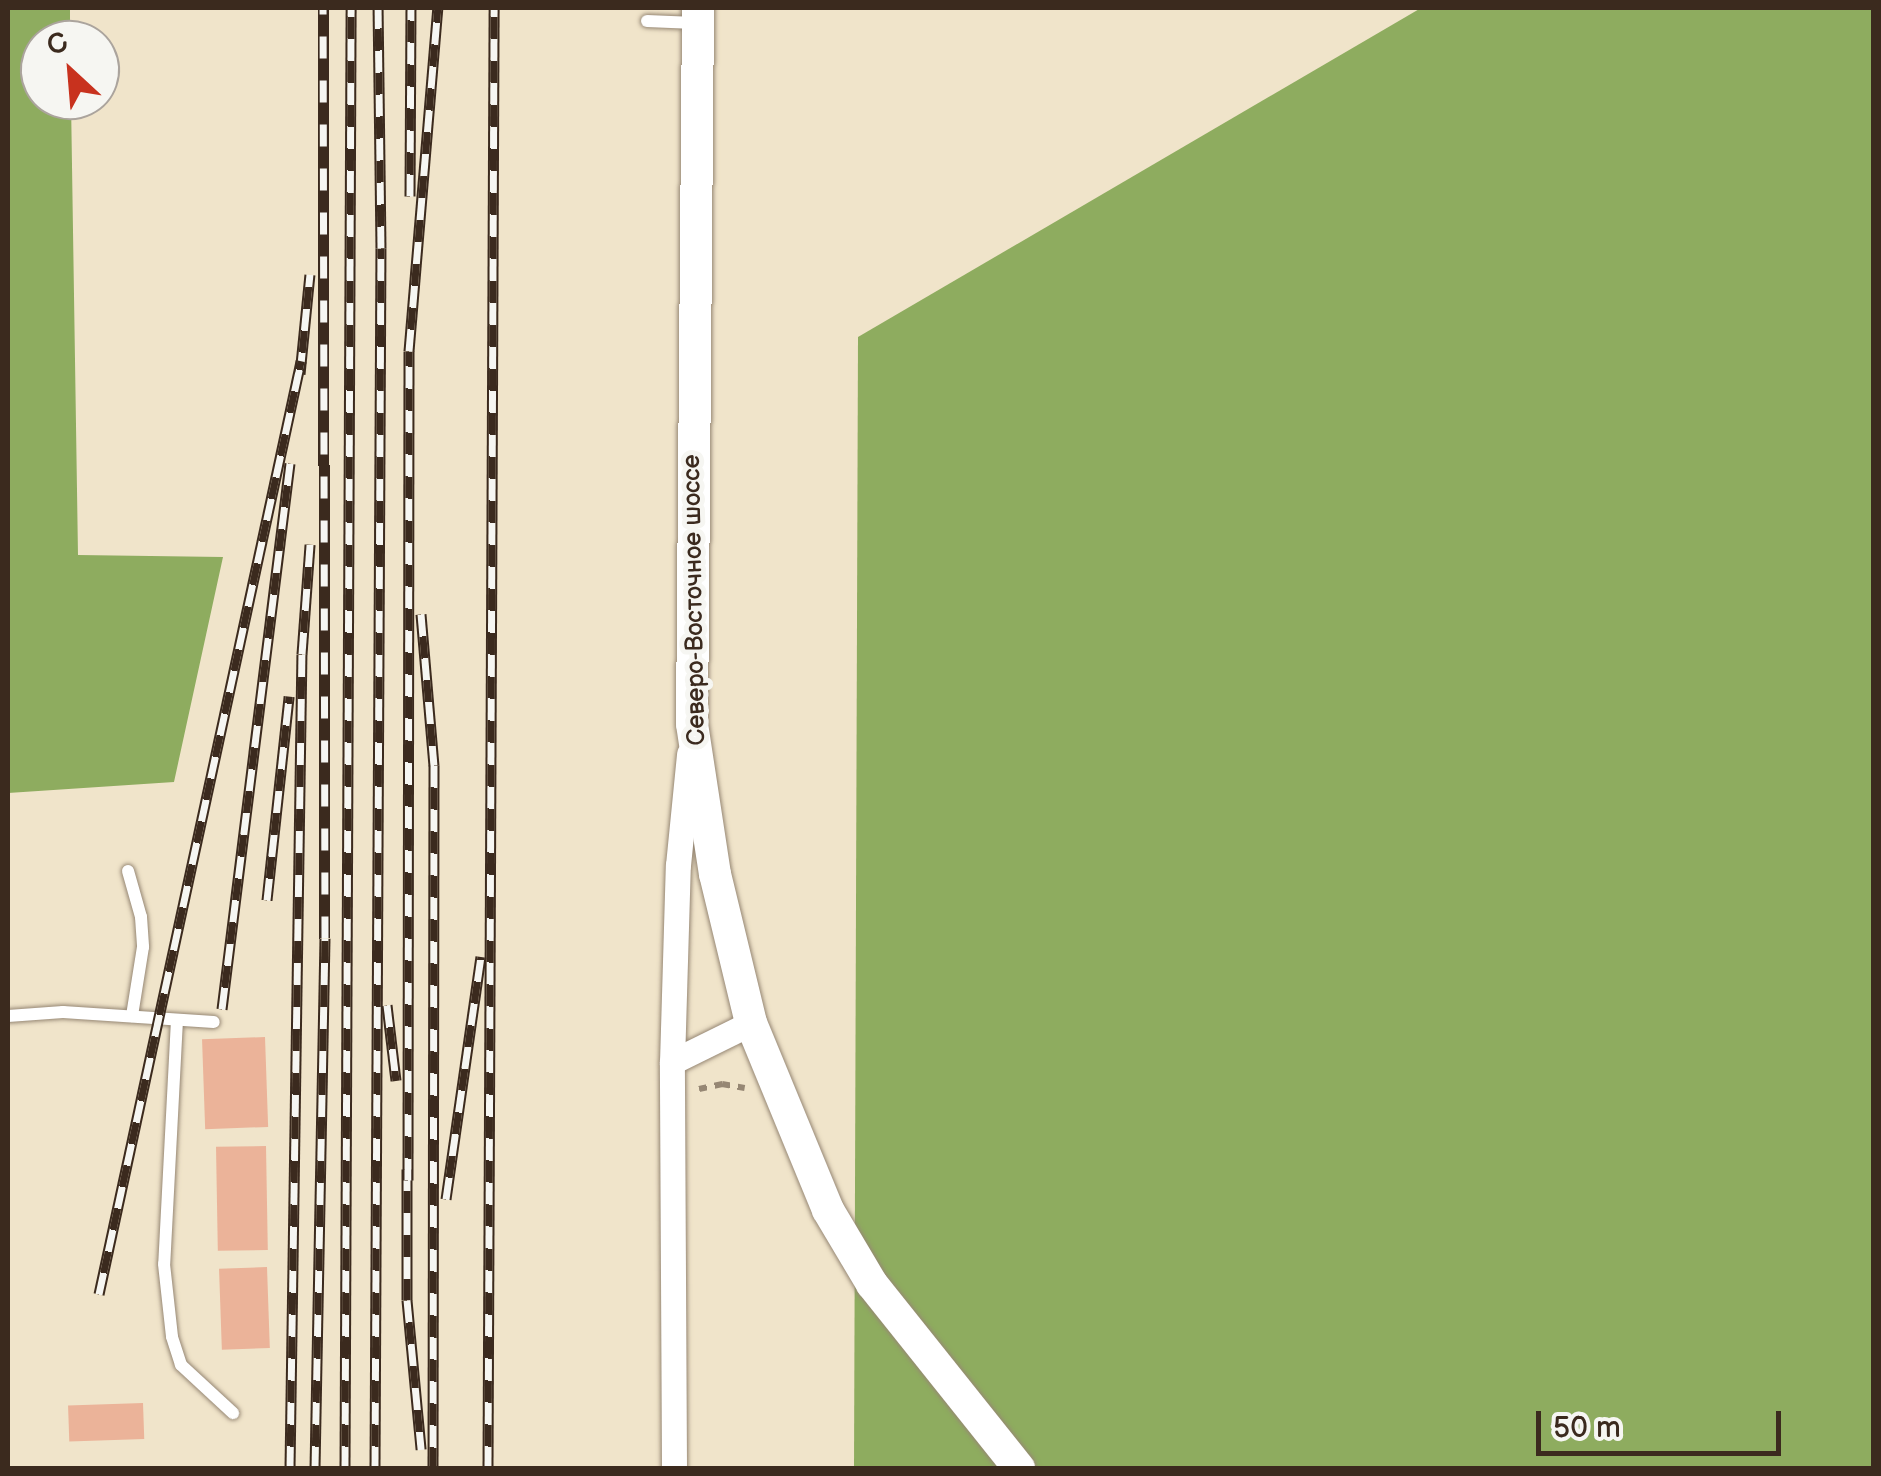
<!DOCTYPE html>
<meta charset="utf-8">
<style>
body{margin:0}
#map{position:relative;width:1881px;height:1476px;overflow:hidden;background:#f0e4ca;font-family:"Balsamiq Sans",sans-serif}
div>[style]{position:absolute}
.forest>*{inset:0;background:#8eac5f}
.building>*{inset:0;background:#ebb399;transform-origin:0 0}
.path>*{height:6px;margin-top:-3px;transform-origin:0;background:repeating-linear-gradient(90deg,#968774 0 8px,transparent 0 16px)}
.roads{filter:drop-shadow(0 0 2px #968774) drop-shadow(0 0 2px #968774)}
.service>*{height:12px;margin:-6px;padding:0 6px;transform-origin:6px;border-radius:6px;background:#fff}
.minor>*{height:25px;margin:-12.5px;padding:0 12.5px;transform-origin:12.5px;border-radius:12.5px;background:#fff}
.tertiary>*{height:32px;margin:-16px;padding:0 16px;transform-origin:16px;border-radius:16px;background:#fff}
.rail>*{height:11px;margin-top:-5.5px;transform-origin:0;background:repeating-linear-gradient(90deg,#f6f6f2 0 22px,#3b2a1e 0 44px);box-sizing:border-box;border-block:2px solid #3b2a1e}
span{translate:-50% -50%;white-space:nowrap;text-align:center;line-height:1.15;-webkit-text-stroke:10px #f6f6f2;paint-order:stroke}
.street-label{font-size:25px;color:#3b2a1e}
.frame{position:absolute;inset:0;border:10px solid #3b2a1e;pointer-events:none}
.north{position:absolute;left:20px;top:20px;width:100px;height:100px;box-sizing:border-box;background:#f6f6f2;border:2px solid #aba49d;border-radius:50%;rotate:334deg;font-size:28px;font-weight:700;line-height:40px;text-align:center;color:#3b2a1e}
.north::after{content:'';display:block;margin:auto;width:35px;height:45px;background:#c8321e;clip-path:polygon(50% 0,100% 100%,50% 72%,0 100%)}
.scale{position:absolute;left:1536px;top:1411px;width:245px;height:45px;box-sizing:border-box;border:5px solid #3b2a1e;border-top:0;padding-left:12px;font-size:30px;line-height:35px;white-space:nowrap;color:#3b2a1e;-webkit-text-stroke:8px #f6f6f2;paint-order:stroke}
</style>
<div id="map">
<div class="forest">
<i style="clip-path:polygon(8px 8px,70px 8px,70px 40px,40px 40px,40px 100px,71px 100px,78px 555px,223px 557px,174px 782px,8px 793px)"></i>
<i style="clip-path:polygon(1421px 8px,1873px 8px,1873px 1468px,854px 1468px,858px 337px)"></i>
</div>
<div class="building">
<i style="left:265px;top:1037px;width:90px;height:63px;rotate:88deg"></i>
<i style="left:266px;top:1146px;width:104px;height:50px;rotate:89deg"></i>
<i style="left:267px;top:1267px;width:81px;height:48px;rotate:88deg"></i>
<i style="left:143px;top:1403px;width:36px;height:75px;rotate:88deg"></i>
</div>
<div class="path">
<i style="left:699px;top:1089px;width:24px;rotate:-12deg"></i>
<i style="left:722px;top:1084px;width:23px;rotate:10deg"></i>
</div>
<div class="roads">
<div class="service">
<i style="left:647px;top:21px;width:48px;rotate:2.4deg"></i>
<i style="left:128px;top:871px;width:48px;rotate:74.2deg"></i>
<i style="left:141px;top:917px;width:30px;rotate:86deg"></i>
<i style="left:143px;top:947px;width:70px;rotate:99.1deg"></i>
<i style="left:8px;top:1016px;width:55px;rotate:-4.2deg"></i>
<i style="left:63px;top:1012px;width:151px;rotate:3.8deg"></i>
<i style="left:177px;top:1020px;width:244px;rotate:93deg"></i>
<i style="left:164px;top:1264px;width:73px;rotate:83.7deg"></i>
<i style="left:172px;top:1337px;width:29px;rotate:72deg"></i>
<i style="left:181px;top:1365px;width:71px;rotate:42.7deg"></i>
</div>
<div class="minor">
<i style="left:672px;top:1062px;width:88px;rotate:-26.3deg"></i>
<i style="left:674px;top:1468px;width:406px;rotate:-90.3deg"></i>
<i style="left:672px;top:1062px;width:197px;rotate:-88.3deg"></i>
<i style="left:678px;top:865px;width:112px;rotate:-84.3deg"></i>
</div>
<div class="tertiary">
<i style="left:698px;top:8px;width:716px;rotate:90.48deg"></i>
<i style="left:692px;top:724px;width:152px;rotate:81.3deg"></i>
<i style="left:715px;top:874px;width:153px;rotate:76.4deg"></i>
<i style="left:751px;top:1023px;width:202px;rotate:67.6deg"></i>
<i style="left:828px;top:1210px;width:86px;rotate:59.3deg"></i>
<i style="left:872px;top:1284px;width:236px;rotate:51.4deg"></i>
</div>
</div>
<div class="rail">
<i style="left:410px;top:196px;width:188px;rotate:-89.7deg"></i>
<i style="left:300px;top:374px;width:100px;rotate:-84.3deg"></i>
<i style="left:421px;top:614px;width:152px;rotate:85.1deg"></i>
<i style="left:434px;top:765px;width:703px;rotate:90.08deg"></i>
<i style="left:267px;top:900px;width:205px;rotate:-83.8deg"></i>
<i style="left:387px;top:1005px;width:76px;rotate:83.2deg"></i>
<i style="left:222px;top:1009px;width:550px;rotate:-82.9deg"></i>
<i style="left:407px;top:1169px;width:131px;rotate:90deg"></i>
<i style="left:407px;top:1300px;width:150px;rotate:84.6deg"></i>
<i style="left:408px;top:1180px;width:829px;rotate:-89.93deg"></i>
<i style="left:409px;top:351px;width:344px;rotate:-85.2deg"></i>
<i style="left:446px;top:1199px;width:245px;rotate:-81.8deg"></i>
<i style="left:99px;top:1294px;width:955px;rotate:-77.78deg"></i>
<i style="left:290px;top:1468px;width:814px;rotate:-89.16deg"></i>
<i style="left:302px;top:654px;width:110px;rotate:-85.8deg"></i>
<i style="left:315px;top:1468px;width:530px;rotate:-88.92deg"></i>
<i style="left:325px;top:938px;width:930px;rotate:-90.12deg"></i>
<i style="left:345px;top:1468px;width:1460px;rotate:-89.76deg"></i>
<i style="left:375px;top:1468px;width:1220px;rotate:-89.72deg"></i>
<i style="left:381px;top:248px;width:240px;rotate:-90.7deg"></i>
<i style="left:488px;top:1468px;width:1460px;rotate:-89.76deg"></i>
</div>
<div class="street-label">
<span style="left:695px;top:600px;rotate:-91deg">Северо-Восточное шоссе</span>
</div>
<div class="frame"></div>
<div class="north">С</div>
<div class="scale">50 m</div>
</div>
